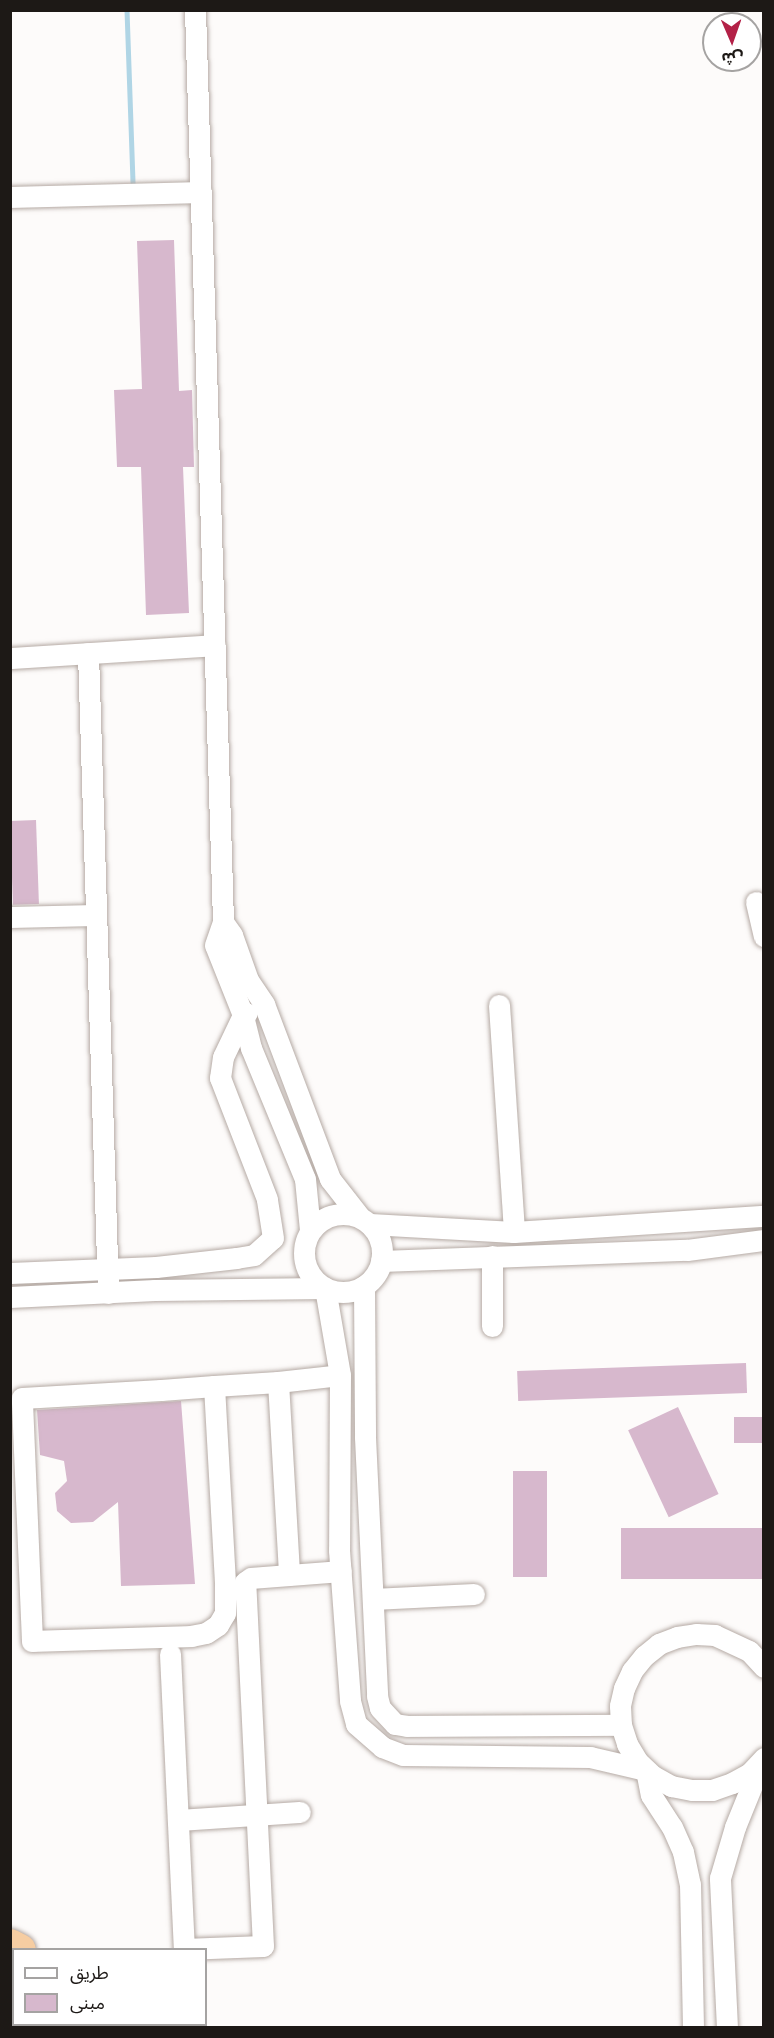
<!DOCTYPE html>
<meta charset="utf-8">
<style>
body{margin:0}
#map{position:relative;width:774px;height:2038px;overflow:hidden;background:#fdfbfa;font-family:"Space Grotesk","Noto Sans Arabic",sans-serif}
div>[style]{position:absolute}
.stream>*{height:4.5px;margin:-2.25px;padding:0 2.25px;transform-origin:2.25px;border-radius:2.25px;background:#b0d5e5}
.building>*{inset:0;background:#d7b8cd;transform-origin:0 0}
.roads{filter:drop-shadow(0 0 2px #b5aaa4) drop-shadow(0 0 2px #b5aaa4)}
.minor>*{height:21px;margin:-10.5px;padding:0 10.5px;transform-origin:10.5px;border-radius:10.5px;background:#fff}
.minor>.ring{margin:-10.5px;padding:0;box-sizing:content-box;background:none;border:21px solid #fff;border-radius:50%}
.highway>*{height:32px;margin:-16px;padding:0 16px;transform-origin:16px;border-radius:16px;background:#f6cda2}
span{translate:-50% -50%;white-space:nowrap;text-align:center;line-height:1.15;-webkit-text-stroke:6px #fff;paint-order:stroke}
.frame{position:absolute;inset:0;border:12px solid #1d1916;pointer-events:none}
.legend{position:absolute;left:12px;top:1948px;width:195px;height:78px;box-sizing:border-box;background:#fff;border:2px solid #a5a3a2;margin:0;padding:8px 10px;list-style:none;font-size:18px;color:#1d1916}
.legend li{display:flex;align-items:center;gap:12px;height:30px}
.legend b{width:30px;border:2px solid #a5a3a2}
.north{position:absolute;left:702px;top:12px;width:60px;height:60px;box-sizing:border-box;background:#fff;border:2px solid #a5a3a2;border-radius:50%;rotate:178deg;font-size:16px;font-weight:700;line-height:24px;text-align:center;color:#1d1916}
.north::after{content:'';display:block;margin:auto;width:21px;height:27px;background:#b32147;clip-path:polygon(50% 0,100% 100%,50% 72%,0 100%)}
</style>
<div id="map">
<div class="stream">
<i style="left:127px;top:10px;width:175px;rotate:88deg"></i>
</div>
<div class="building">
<i style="clip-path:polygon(174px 240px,179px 391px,192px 390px,194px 467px,183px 467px,189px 613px,146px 615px,141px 467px,117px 467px,114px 390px,142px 389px,137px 241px)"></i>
<i style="left:36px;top:820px;width:84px;height:26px;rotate:88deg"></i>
<i style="left:746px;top:1363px;width:30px;height:229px;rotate:88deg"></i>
<i style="clip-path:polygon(181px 1401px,195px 1584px,121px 1586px,118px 1502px,93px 1522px,71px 1523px,57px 1511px,55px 1493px,67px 1481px,64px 1461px,40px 1455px,37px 1410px)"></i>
<i style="left:678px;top:1407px;width:96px;height:55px;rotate:65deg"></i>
<i style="left:734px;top:1417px;width:30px;height:26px"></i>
<i style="left:513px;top:1471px;width:34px;height:106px"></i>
<i style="left:764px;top:1528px;width:51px;height:143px;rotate:90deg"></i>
</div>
<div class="roads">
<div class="minor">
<i style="left:195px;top:10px;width:912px;rotate:88.24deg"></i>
<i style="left:10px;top:197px;width:191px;rotate:-1.5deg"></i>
<i style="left:88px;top:653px;width:640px;rotate:88.21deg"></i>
<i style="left:10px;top:658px;width:205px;rotate:-3.6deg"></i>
<i style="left:756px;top:902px;width:35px;rotate:77deg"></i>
<i style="left:10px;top:917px;width:85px;rotate:-1.3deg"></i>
<i style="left:499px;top:1005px;width:227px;rotate:86.2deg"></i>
<i class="ring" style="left:304px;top:1214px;width:57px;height:57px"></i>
<i style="left:370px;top:1224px;width:144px;rotate:3.2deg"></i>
<i style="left:514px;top:1232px;width:251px;rotate:-3.7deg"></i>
<i style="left:310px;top:1230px;width:51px;rotate:-95.6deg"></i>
<i style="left:305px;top:1179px;width:142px;rotate:-112.4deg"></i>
<i style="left:251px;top:1048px;width:34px;rotate:-104deg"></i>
<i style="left:243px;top:1015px;width:75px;rotate:-111.8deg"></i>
<i style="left:215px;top:945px;width:24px;rotate:-71deg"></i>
<i style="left:223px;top:922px;width:16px;rotate:55deg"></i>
<i style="left:232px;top:935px;width:48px;rotate:70.4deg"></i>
<i style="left:248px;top:980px;width:29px;rotate:56deg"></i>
<i style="left:264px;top:1004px;width:187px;rotate:69.3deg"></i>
<i style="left:330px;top:1179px;width:47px;rotate:51.9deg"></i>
<i style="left:381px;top:1261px;width:306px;rotate:-2.1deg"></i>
<i style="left:687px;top:1250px;width:78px;rotate:-7.4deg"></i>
<i style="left:10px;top:1273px;width:146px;rotate:-2.4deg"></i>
<i style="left:156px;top:1267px;width:81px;rotate:-6.4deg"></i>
<i style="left:236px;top:1258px;width:18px;rotate:-9deg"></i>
<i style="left:254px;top:1255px;width:25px;rotate:-42deg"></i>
<i style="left:273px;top:1238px;width:39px;rotate:-99deg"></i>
<i style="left:267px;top:1199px;width:130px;rotate:-111.2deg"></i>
<i style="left:220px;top:1078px;width:21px;rotate:-82deg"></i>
<i style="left:223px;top:1057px;width:47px;rotate:-64.5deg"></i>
<i style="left:243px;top:1015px;width:4px;rotate:-27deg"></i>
<i style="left:364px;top:1286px;width:151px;rotate:89.6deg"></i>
<i style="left:365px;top:1437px;width:259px;rotate:87.3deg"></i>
<i style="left:377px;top:1696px;width:12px;rotate:76deg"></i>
<i style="left:380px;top:1708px;width:22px;rotate:47deg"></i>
<i style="left:395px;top:1724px;width:12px;rotate:9deg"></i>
<i style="left:407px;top:1726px;width:214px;rotate:-0.3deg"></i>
<i style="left:10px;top:1297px;width:145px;rotate:-2.8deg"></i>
<i style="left:155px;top:1290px;width:170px;rotate:-0.7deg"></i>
<i style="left:325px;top:1288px;width:88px;rotate:80.2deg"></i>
<i style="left:340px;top:1375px;width:175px;rotate:90.3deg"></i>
<i style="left:339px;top:1550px;width:151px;rotate:85.8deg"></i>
<i style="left:350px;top:1701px;width:24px;rotate:75deg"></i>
<i style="left:356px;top:1724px;width:35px;rotate:41deg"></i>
<i style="left:382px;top:1747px;width:22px;rotate:21deg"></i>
<i style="left:403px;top:1755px;width:187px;rotate:0.6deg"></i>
<i style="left:590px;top:1757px;width:57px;rotate:13.1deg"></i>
<i style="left:646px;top:1770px;width:25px;rotate:79deg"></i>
<i style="left:651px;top:1795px;width:38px;rotate:57deg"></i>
<i style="left:672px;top:1827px;width:27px;rotate:66deg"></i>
<i style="left:683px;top:1852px;width:33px;rotate:78deg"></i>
<i style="left:690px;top:1884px;width:144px;rotate:88.8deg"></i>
<i style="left:492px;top:1326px;width:70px;rotate:-90deg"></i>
<i style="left:278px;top:1382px;width:193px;rotate:86.7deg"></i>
<i style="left:214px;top:1386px;width:198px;rotate:86.8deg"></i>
<i style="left:225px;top:1584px;width:29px;rotate:90deg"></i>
<i style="left:225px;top:1613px;width:14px;rotate:120deg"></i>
<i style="left:218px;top:1625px;width:14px;rotate:146deg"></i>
<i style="left:206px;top:1633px;width:15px;rotate:169deg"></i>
<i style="left:191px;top:1636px;width:159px;rotate:178.2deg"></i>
<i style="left:32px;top:1641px;width:243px;rotate:-92.4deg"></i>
<i style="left:22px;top:1398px;width:139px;rotate:-3.3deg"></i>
<i style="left:161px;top:1390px;width:53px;rotate:-4.3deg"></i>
<i style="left:214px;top:1386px;width:64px;rotate:-3.6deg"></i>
<i style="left:278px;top:1382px;width:62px;rotate:-6.4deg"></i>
<i style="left:373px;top:1599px;width:101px;rotate:-2.8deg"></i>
<i style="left:170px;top:1654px;width:295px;rotate:87.3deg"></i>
<i style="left:184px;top:1949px;width:79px;rotate:-2.2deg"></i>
<i style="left:263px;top:1946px;width:364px;rotate:-92.8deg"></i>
<i style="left:245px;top:1582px;width:7px;rotate:-34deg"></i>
<i style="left:251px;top:1578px;width:90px;rotate:-4.4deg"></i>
<i style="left:764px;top:1667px;width:22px;rotate:-133deg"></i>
<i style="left:749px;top:1651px;width:38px;rotate:-155deg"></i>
<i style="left:715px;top:1635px;width:19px;rotate:-177deg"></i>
<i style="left:696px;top:1634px;width:19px;rotate:171deg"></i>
<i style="left:677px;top:1637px;width:19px;rotate:159deg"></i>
<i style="left:659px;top:1644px;width:19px;rotate:141deg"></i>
<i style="left:644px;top:1656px;width:19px;rotate:129deg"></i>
<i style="left:632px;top:1671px;width:19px;rotate:115deg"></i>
<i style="left:624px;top:1688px;width:18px;rotate:103deg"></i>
<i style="left:620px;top:1706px;width:19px;rotate:87deg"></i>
<i style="left:621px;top:1725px;width:20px;rotate:72deg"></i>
<i style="left:627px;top:1744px;width:21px;rotate:59deg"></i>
<i style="left:638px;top:1762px;width:21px;rotate:43deg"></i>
<i style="left:653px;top:1776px;width:21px;rotate:29deg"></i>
<i style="left:671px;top:1786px;width:21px;rotate:11deg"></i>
<i style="left:692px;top:1790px;width:20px"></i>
<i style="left:712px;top:1790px;width:21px;rotate:-19deg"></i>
<i style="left:732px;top:1783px;width:21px;rotate:-29deg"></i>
<i style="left:750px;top:1773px;width:21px;rotate:-47deg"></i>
<i style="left:178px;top:1820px;width:122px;rotate:-3.8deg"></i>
<i style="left:727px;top:2028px;width:150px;rotate:-92.7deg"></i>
<i style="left:720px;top:1878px;width:53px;rotate:-73.6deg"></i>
<i style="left:735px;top:1827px;width:69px;rotate:-67.9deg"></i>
</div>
<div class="highway">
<i style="left:10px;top:1945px;width:11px;rotate:27deg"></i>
<i style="left:10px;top:1982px;width:4px;rotate:14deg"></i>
<i style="left:96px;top:2024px;width:7px;rotate:34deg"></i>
<i style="left:166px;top:2024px;width:7px;rotate:34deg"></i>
</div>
</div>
<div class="frame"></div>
<ul class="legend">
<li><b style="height:8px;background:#fff"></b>طريق</li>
<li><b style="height:16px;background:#d7b8cd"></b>مبنى</li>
</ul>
<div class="north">ش</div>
</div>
